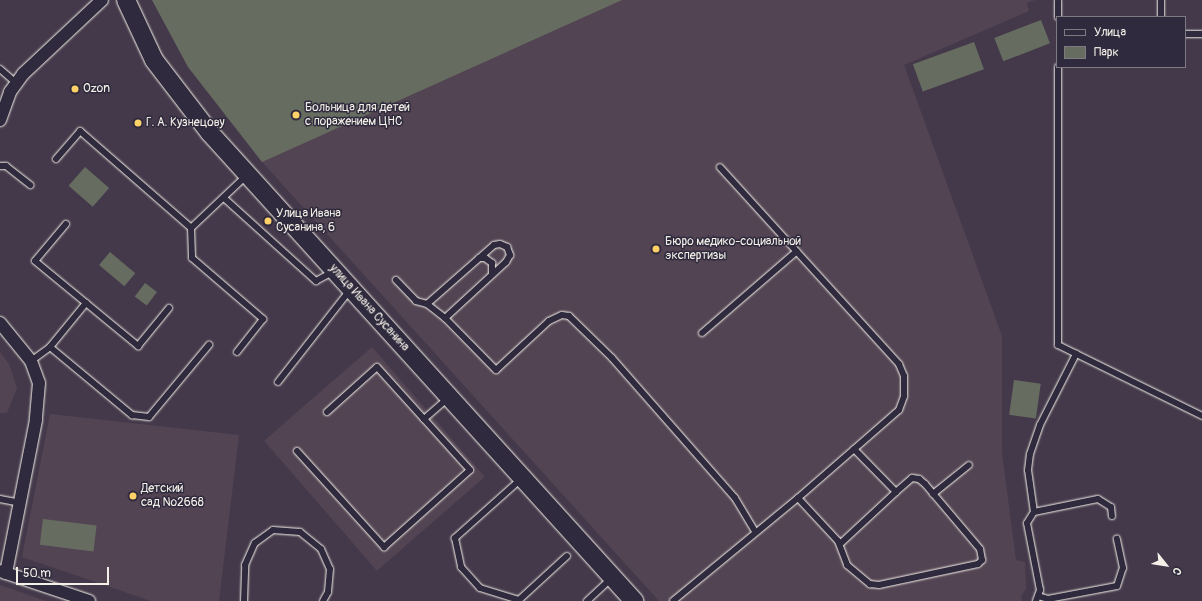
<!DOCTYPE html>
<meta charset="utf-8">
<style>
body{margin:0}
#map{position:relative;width:1202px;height:601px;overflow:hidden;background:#44394a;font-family:Pangolin,sans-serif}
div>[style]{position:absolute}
.built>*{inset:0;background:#534453;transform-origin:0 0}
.green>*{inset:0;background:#666d60;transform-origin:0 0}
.roads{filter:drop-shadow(0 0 1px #f4f1e8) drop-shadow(0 0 1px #f4f1e8)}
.lane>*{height:6px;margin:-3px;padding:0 3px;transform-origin:3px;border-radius:3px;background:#2f2a3d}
.street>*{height:12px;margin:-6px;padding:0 6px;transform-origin:6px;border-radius:6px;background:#2f2a3d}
.secondary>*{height:18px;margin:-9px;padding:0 9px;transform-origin:9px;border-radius:9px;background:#2f2a3d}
.dots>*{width:11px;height:11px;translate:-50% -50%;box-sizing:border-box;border:2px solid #2f2a3d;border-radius:50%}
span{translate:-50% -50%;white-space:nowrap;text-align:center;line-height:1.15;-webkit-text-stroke:3px #2f2a3d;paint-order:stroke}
.poi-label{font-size:12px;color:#f4f1e8}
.left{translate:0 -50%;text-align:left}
.street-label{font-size:12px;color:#f4f1e8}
.legend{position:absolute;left:1056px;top:16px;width:130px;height:52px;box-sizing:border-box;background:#2f2a3d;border:1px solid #7e7a81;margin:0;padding:5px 7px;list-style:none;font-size:12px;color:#f4f1e8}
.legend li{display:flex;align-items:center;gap:8px;height:20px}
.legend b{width:20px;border:1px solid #7e7a81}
.north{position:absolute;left:1146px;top:545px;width:40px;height:40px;-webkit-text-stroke:3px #2f2a3d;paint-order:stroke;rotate:120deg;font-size:11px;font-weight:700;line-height:16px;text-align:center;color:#f4f1e8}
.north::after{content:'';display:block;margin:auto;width:14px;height:18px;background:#f4f1e8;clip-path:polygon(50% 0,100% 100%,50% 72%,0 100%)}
.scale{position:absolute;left:16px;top:567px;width:93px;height:18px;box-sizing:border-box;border:2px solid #f4f1e8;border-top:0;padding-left:5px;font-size:12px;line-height:14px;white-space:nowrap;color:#f4f1e8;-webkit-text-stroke:3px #2f2a3d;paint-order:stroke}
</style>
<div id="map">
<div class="built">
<i style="clip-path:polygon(152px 0,1035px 0,1027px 3px,1029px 11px,904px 65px,1002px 336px,1002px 453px,1016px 560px,1025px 562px,1026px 589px,1021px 596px,1022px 601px,659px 601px,262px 162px,188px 67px)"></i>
<i style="left:372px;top:347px;width:172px;height:143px;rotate:49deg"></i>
<i style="clip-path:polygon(0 352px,9px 364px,17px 388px,7px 413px,0 413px)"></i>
<i style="clip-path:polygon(50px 414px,239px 435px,219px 601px,151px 601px,22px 557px)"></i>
<i style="clip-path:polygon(0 585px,46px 601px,0 601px)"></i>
</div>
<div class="green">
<i style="clip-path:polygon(152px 0,622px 0,262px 162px,188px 67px)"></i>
<i style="left:1041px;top:20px;width:25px;height:50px;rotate:69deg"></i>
<i style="left:974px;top:42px;width:29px;height:65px;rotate:70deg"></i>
<i style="left:85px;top:167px;width:32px;height:25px;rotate:41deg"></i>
<i style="left:110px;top:252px;width:33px;height:17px;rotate:40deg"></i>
<i style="left:145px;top:283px;width:15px;height:17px;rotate:37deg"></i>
<i style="left:1014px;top:380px;width:27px;height:35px;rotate:8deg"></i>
<i style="left:43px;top:519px;width:54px;height:26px;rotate:7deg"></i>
</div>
<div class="roads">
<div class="lane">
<i style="left:1161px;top:0;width:17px;rotate:90deg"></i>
<i style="left:1058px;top:17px;width:16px;rotate:-90deg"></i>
<i style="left:1185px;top:34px;width:17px"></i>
<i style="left:1058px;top:67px;width:278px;rotate:90deg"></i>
<i style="left:1058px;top:345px;width:161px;rotate:26.2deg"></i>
<i style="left:0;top:69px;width:21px;rotate:41deg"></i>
<i style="left:56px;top:159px;width:37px;rotate:-49deg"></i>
<i style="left:80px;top:131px;width:147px;rotate:41.1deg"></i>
<i style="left:191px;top:228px;width:30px;rotate:88deg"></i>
<i style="left:192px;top:258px;width:94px;rotate:40.7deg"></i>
<i style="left:263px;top:319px;width:42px;rotate:128.2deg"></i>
<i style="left:0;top:166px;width:6px"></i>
<i style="left:6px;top:166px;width:31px;rotate:38deg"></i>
<i style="left:224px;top:198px;width:124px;rotate:42.1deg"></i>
<i style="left:316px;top:281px;width:18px;rotate:-29deg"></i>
<i style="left:66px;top:224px;width:48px;rotate:130deg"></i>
<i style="left:35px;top:261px;width:134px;rotate:39.5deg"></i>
<i style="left:138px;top:346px;width:49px;rotate:-50.8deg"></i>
<i style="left:191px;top:228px;width:76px;rotate:-43.4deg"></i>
<i style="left:479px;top:258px;width:6px"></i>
<i style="left:485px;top:258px;width:9px;rotate:36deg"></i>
<i style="left:492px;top:263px;width:11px;rotate:90deg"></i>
<i style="left:396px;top:280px;width:29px;rotate:46deg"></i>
<i style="left:416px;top:301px;width:11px;rotate:15deg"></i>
<i style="left:427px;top:304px;width:23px;rotate:38deg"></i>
<i style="left:445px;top:318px;width:73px;rotate:45.6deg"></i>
<i style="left:496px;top:370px;width:72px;rotate:-42.8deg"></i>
<i style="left:549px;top:321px;width:14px;rotate:-25deg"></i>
<i style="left:562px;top:315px;width:7px;rotate:8deg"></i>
<i style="left:569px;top:316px;width:60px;rotate:44.3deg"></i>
<i style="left:612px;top:358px;width:186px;rotate:48.7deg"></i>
<i style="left:735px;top:498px;width:39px;rotate:59deg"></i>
<i style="left:427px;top:304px;width:89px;rotate:-41.4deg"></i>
<i style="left:494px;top:245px;width:6px;rotate:-9deg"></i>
<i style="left:500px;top:244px;width:8px;rotate:23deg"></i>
<i style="left:507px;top:247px;width:9px;rotate:69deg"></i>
<i style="left:510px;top:255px;width:8px;rotate:120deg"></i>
<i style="left:506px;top:262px;width:83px;rotate:137.4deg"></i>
<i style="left:702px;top:333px;width:125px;rotate:-40.8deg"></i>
<i style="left:50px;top:347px;width:107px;rotate:39.7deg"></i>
<i style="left:132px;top:415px;width:17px;rotate:7deg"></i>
<i style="left:149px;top:417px;width:94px;rotate:-50.2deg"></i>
<i style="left:31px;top:361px;width:24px;rotate:-36deg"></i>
<i style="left:50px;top:347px;width:57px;rotate:-50.7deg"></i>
<i style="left:278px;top:382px;width:117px;rotate:-52deg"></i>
<i style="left:327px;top:412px;width:67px;rotate:-42deg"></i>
<i style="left:377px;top:367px;width:70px;rotate:47.9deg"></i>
<i style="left:424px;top:419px;width:32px;rotate:-41deg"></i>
<i style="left:297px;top:451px;width:130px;rotate:47.8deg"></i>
<i style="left:384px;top:547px;width:115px;rotate:-41.8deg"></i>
<i style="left:470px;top:470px;width:69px;rotate:-132deg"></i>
<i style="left:521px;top:479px;width:89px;rotate:138.2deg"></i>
<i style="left:455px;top:538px;width:30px;rotate:78deg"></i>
<i style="left:461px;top:567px;width:28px;rotate:48deg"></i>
<i style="left:480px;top:588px;width:41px;rotate:17.1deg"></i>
<i style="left:519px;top:600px;width:65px;rotate:-42.5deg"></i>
<i style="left:933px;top:494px;width:46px;rotate:-38.9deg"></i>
<i style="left:798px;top:498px;width:59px;rotate:47.1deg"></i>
<i style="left:838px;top:541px;width:26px;rotate:69deg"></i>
<i style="left:847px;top:565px;width:30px;rotate:40deg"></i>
<i style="left:870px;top:584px;width:9px;rotate:6deg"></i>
<i style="left:879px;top:585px;width:101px;rotate:-12deg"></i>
<i style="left:978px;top:564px;width:6px;rotate:-45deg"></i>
<i style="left:982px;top:560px;width:11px;rotate:-100deg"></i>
<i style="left:980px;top:549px;width:85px;rotate:-130.2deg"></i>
<i style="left:925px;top:484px;width:8px;rotate:-140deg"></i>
<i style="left:919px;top:479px;width:7px;rotate:-172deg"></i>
<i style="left:912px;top:478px;width:21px;rotate:139deg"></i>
<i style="left:896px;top:492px;width:60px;rotate:-134.3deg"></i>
<i style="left:0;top:499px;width:20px;rotate:11deg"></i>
<i style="left:1034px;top:512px;width:42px;rotate:-98.1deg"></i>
<i style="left:1028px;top:470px;width:16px;rotate:-83deg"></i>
<i style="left:1030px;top:454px;width:31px;rotate:-71deg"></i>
<i style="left:1040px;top:425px;width:80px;rotate:-63.1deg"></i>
<i style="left:840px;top:544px;width:76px;rotate:-42.9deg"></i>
<i style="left:1038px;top:596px;width:10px;rotate:17deg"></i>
<i style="left:1048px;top:599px;width:70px;rotate:-10.7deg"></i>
<i style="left:1117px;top:586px;width:19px;rotate:-72deg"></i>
<i style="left:1123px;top:568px;width:30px;rotate:-102deg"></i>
<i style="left:244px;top:601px;width:36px;rotate:-88deg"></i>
<i style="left:245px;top:565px;width:24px;rotate:-66deg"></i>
<i style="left:255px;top:543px;width:22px;rotate:-36deg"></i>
<i style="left:273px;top:530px;width:27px;rotate:4deg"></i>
<i style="left:300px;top:532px;width:27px;rotate:39deg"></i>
<i style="left:321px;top:549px;width:22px;rotate:66deg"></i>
<i style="left:330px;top:569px;width:23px;rotate:95deg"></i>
<i style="left:328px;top:592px;width:10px;rotate:119deg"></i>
<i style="left:587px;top:601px;width:33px;rotate:-43deg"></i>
<i style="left:673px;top:601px;width:162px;rotate:-39.5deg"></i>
<i style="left:798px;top:498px;width:134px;rotate:-41.1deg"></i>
<i style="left:899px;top:410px;width:15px;rotate:-70deg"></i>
<i style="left:904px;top:396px;width:20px;rotate:-90deg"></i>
<i style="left:904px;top:376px;width:13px;rotate:-113deg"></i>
<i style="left:899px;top:364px;width:266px;rotate:-132.3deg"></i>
<i style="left:1036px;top:601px;width:12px;rotate:-70deg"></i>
<i style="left:1040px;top:590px;width:68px;rotate:-101deg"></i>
<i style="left:1027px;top:523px;width:13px;rotate:-58deg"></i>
<i style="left:1034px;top:512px;width:65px;rotate:-11.5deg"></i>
<i style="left:1098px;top:499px;width:15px;rotate:32deg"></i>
<i style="left:1111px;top:507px;width:9px;rotate:84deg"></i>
</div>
<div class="street">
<i style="left:0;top:120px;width:30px;rotate:-70deg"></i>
<i style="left:10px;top:92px;width:22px;rotate:-54deg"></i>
<i style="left:23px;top:74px;width:108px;rotate:-43.1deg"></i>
<i style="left:0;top:323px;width:49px;rotate:50.8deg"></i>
<i style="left:31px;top:361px;width:23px;rotate:70deg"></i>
<i style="left:39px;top:383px;width:37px;rotate:95deg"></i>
<i style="left:36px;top:420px;width:156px;rotate:101.1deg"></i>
<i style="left:0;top:571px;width:94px;rotate:18.6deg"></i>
</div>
<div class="secondary">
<i style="left:126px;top:0;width:66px;rotate:65deg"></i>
<i style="left:154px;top:60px;width:92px;rotate:52.5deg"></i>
<i style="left:210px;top:133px;width:632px;rotate:47.82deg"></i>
</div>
</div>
<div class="dots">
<i style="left:75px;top:89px;background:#ffd166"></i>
<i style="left:296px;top:115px;background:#ffd166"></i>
<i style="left:138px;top:123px;background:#ffd166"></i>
<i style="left:268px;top:221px;background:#ffd166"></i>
<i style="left:656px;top:249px;background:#ffd166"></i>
<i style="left:133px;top:496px;background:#ffd166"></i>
</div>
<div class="poi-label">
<span class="left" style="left:83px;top:89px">Ozon</span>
<span class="left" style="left:305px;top:115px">Больница для детей<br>с поражением ЦНС</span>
<span class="left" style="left:146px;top:123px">Г. А. Кузнецову</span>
<span class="left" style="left:276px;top:221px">Улица Ивана<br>Сусанина, 6</span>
<span class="left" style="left:665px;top:249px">Бюро медико-социальной<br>экспертизы</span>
<span class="left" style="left:141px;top:496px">Детский<br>сад №2668</span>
</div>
<div class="street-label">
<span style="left:369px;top:308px;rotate:48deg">улица Ивана Сусанина</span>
</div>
<ul class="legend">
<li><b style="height:5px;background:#2f2a3d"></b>Улица</li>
<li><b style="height:11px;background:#666d60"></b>Парк</li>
</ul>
<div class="north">С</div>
<div class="scale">50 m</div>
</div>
